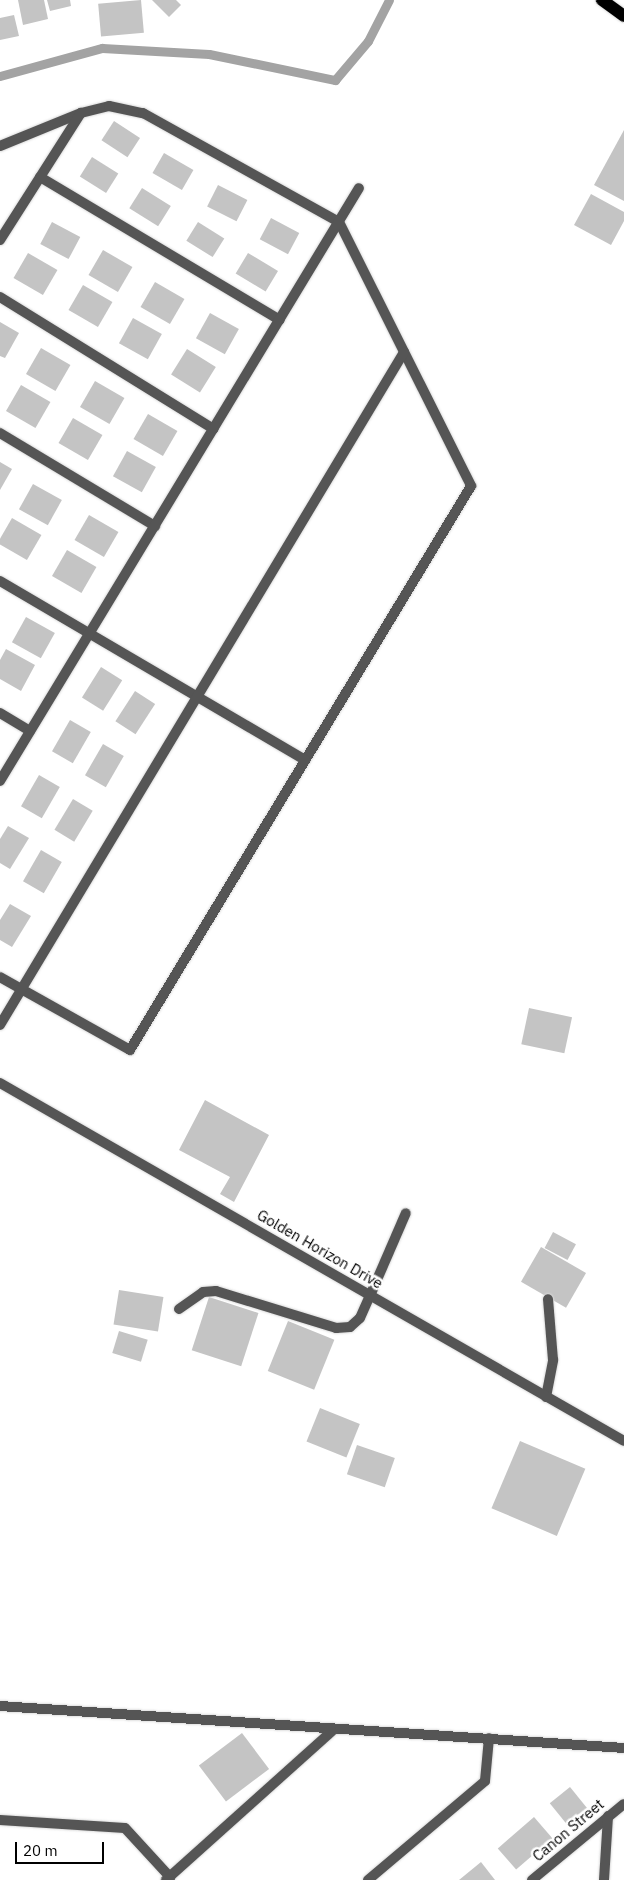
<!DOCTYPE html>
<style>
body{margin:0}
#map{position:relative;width:624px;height:1880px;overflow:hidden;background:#fff;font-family:"IBM Plex Sans",sans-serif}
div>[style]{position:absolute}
.stream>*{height:9px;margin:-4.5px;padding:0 4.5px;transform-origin:4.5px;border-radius:4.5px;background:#a3a3a3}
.building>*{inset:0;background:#c4c4c4;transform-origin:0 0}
.roads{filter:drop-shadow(0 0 1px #dbdbdb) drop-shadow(0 0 1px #dbdbdb)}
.service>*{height:10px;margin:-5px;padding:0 5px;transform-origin:5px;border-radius:5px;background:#555}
.minor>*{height:10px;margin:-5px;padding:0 5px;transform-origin:5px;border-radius:5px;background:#555}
.tertiary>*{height:10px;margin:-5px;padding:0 5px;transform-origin:5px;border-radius:5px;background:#555}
.primary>*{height:12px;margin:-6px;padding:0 6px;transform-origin:6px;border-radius:6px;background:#000}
span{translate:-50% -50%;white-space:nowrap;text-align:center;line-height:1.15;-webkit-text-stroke:5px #fff;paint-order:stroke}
.street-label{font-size:15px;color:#000}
.scale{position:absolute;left:15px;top:1842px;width:89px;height:22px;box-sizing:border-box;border:2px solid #000;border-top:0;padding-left:6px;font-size:15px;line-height:18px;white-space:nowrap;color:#000;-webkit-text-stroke:4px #fff;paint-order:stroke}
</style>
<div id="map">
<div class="stream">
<i style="left:0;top:76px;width:106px;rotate:-15.4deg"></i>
<i style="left:102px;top:48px;width:107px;rotate:3.2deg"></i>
<i style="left:209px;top:54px;width:129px;rotate:11.7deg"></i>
<i style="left:335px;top:80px;width:51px;rotate:-49.8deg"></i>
<i style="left:368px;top:41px;width:46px;rotate:-62.9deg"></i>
</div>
<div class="building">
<i style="clip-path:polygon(18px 0,44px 0,48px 19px,23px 25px)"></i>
<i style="clip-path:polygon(47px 0,70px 0,71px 6px,50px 11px)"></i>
<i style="left:141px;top:0;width:33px;height:43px;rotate:85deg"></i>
<i style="clip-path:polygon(152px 0,176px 0,181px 5px,169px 17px)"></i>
<i style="clip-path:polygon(14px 15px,19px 36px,0 40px,0 18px)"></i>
<i style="left:114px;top:121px;width:31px;height:23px;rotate:33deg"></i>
<i style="clip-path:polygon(624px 130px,624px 201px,594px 185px)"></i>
<i style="left:164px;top:153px;width:34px;height:23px;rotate:30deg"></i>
<i style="left:92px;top:157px;width:31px;height:23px;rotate:32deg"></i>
<i style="left:218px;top:185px;width:33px;height:24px;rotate:27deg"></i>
<i style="left:142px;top:188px;width:34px;height:24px;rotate:32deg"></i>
<i style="clip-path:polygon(591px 194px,624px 212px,624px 221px,611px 245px,574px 225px)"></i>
<i style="left:271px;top:218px;width:32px;height:24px;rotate:28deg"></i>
<i style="left:52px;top:222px;width:32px;height:25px;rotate:28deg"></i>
<i style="left:198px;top:222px;width:31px;height:22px;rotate:32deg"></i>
<i style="left:103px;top:250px;width:34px;height:29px;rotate:30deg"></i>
<i style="left:28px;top:253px;width:34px;height:29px;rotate:30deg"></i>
<i style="left:248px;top:253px;width:35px;height:24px;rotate:31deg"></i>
<i style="left:155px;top:282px;width:34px;height:29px;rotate:30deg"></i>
<i style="left:83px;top:285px;width:34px;height:29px;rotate:30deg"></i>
<i style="left:210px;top:313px;width:33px;height:29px;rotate:29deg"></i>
<i style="left:133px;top:318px;width:33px;height:29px;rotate:29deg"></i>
<i style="clip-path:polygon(0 322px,19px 333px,5px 358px,0 356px)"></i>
<i style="left:41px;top:348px;width:34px;height:30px;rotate:30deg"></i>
<i style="left:187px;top:349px;width:34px;height:30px;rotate:32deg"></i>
<i style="left:95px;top:381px;width:34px;height:30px;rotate:30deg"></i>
<i style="left:21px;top:385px;width:34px;height:30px;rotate:30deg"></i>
<i style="left:148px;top:414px;width:34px;height:29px;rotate:30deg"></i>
<i style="left:73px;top:418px;width:34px;height:29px;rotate:30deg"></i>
<i style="left:127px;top:451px;width:33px;height:29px;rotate:29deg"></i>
<i style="clip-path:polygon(0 462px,12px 469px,0 490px)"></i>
<i style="left:33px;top:484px;width:33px;height:29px;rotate:29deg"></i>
<i style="left:89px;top:515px;width:34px;height:29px;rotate:30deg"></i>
<i style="left:12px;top:518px;width:34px;height:29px;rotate:30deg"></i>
<i style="left:67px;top:550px;width:34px;height:30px;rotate:30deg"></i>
<i style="left:26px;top:617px;width:33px;height:29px;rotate:29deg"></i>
<i style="clip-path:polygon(6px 649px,35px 665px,21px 691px,0 679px,0 660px)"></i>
<i style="left:101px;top:667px;width:25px;height:36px;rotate:32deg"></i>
<i style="left:135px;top:691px;width:24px;height:36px;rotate:33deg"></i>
<i style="left:70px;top:720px;width:24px;height:36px;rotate:30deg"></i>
<i style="left:103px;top:744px;width:24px;height:36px;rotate:30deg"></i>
<i style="left:39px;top:775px;width:24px;height:36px;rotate:30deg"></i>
<i style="left:73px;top:799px;width:23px;height:36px;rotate:31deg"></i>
<i style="clip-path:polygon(8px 826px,29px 838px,10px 869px,0 863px,0 839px)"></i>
<i style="left:41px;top:850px;width:24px;height:36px;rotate:30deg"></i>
<i style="clip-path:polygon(10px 904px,31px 916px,12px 947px,0 940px,0 920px)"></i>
<i style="left:529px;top:1008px;width:44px;height:37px;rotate:12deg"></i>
<i style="clip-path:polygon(205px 1100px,269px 1135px,234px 1202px,220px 1194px,230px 1177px,179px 1150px)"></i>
<i style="left:553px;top:1232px;width:26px;height:18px;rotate:28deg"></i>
<i style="left:541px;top:1247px;width:52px;height:40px;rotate:30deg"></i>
<i style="left:119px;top:1290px;width:45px;height:35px;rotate:9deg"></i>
<i style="left:209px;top:1297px;width:52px;height:56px;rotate:18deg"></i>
<i style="left:288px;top:1321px;width:50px;height:54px;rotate:22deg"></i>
<i style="left:119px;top:1331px;width:30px;height:23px;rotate:17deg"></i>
<i style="left:320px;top:1408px;width:43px;height:36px;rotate:22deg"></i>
<i style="left:520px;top:1441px;width:71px;height:73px;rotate:23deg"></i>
<i style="left:357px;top:1445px;width:40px;height:31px;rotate:19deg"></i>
<i style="left:242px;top:1733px;width:45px;height:54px;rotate:53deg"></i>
<i style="left:570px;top:1787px;width:27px;height:26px;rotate:51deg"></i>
<i style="left:534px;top:1817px;width:28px;height:48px;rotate:49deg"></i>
<i style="clip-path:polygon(481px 1862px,495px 1880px,459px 1880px)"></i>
</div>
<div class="roads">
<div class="service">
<i style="left:370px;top:1296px;width:90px;rotate:-66.6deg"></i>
<i style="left:546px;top:1397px;width:38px;rotate:-79deg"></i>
<i style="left:553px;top:1360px;width:61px;rotate:-94.7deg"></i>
</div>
<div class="minor">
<i style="left:0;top:146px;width:87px;rotate:-22.2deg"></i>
<i style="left:81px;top:113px;width:29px;rotate:-14deg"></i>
<i style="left:109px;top:106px;width:35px;rotate:12deg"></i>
<i style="left:143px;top:113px;width:224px;rotate:29.1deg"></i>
<i style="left:339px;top:222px;width:295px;rotate:63.4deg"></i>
<i style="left:471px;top:486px;width:659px;rotate:121.16deg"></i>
<i style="left:130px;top:1050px;width:149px;rotate:-150.7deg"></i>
<i style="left:40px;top:177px;width:279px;rotate:30.8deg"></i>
<i style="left:0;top:240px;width:151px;rotate:-57.5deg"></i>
<i style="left:0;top:297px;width:251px;rotate:31.7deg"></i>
<i style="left:0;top:433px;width:181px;rotate:31deg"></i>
<i style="left:0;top:581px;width:354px;rotate:30.4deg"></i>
<i style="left:0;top:713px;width:35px;rotate:31deg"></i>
<i style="left:0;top:781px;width:693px;rotate:-58.81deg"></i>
<i style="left:0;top:1025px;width:785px;rotate:-59.02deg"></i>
<i style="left:179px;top:1309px;width:29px;rotate:-35deg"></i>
<i style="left:203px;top:1292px;width:13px;rotate:-4deg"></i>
<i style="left:216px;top:1291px;width:126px;rotate:17.1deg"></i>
<i style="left:336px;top:1328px;width:14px;rotate:-4deg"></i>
<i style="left:350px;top:1327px;width:13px;rotate:-42deg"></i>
<i style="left:360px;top:1318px;width:24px;rotate:-66deg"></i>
<i style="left:0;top:1706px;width:625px;rotate:3.85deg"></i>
<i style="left:0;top:1820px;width:125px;rotate:3.7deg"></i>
<i style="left:125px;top:1828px;width:67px;rotate:47.4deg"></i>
<i style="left:166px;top:1880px;width:223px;rotate:-41.9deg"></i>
<i style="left:368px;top:1880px;width:153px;rotate:-40.2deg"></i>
<i style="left:485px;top:1781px;width:43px;rotate:-84.7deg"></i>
<i style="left:532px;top:1880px;width:119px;rotate:-39.6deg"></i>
<i style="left:604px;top:1880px;width:64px;rotate:-86.4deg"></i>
</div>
<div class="tertiary">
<i style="left:0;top:1083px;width:719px;rotate:29.84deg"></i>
</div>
<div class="primary">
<i style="left:602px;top:0;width:27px;rotate:36deg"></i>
</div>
</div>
<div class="street-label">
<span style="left:320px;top:1249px;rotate:30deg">Golden Horizon Drive</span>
<span style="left:568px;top:1830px;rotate:-40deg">Canon Street</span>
</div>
<div class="scale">20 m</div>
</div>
